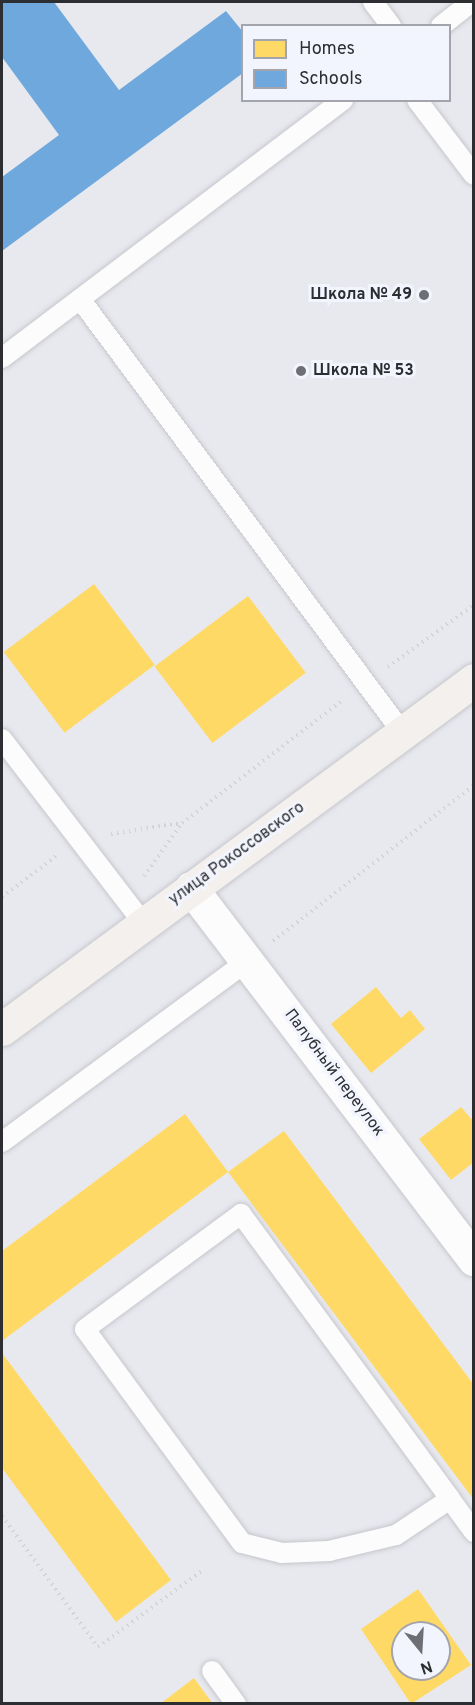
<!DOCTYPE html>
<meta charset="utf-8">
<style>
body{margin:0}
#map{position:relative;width:475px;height:1705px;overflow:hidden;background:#e8e9ef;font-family:Overpass,sans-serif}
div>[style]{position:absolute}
.homes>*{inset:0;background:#ffd966;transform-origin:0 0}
.schools>*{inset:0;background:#6fa8dc}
.path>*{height:4px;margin-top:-2px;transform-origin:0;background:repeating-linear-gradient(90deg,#d2d3d5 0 1.5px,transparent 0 6px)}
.roads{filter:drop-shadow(0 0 2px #c6c7cc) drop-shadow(0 0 2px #c6c7cc)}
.lane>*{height:20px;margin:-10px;padding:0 10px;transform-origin:10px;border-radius:10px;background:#fcfcfd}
.street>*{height:33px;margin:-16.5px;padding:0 16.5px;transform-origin:16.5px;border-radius:16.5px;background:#fcfcfd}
.secondary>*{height:33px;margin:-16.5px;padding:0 16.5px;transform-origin:16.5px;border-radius:16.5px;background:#f4f0ed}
.dots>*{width:16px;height:16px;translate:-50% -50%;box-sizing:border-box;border:3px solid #f3f5fe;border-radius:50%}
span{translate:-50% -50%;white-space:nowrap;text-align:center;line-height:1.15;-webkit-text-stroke:6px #f3f5fe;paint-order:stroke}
.poi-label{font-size:16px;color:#2d2e32;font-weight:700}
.right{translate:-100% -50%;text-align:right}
.left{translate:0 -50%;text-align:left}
.street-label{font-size:16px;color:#2d2e32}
.frame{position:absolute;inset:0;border:3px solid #2d2e32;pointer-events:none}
.legend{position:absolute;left:241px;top:24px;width:210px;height:78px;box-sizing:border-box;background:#f3f5fe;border:2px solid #a4a5ac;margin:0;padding:8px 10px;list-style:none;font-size:18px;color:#2d2e32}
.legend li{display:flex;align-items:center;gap:12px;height:30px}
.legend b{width:30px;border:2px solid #a4a5ac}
.north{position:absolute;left:391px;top:1621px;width:60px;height:60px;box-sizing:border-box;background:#f3f5fe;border:2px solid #a4a5ac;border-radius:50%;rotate:162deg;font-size:16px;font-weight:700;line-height:24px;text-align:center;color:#2d2e32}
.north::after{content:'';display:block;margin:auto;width:21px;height:27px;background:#6e6f74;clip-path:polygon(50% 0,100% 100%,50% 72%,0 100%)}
</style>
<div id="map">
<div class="homes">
<i style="left:94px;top:584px;width:101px;height:113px;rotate:53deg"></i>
<i style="left:248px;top:596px;width:96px;height:117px;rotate:53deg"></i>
<i style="clip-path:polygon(376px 987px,401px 1018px,410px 1010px,425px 1029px,371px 1073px,331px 1024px)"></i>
<i style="clip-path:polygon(461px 1107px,474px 1122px,474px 1162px,451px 1180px,419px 1139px)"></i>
<i style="clip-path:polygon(185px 1114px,228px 1172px,2px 1341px,2px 1251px)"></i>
<i style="clip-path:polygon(284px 1131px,474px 1385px,474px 1500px,228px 1172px)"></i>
<i style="clip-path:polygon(2px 1353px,171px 1580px,116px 1622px,2px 1468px)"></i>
<i style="clip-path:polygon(evenodd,418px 1589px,471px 1665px,411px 1704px,361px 1629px,418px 1589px,403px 1633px,439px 1633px,439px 1669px,403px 1669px,403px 1633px)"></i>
<i style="clip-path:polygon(194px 1678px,213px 1704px,160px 1704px)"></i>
</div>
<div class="schools">
<i style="clip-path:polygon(2px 2px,54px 2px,119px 90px,226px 11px,243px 32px,243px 73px,2px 251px,2px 177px,59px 135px,2px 57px)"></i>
</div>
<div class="path">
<i style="left:388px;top:667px;width:106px;rotate:-35.8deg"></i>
<i style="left:111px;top:834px;width:71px;rotate:-8.9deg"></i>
<i style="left:144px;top:876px;width:65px;rotate:-54.4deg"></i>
<i style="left:182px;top:823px;width:203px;rotate:-37.4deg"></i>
<i style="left:2px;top:897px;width:68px;rotate:-37.2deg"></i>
<i style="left:273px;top:941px;width:254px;rotate:-37.8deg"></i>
<i style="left:2px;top:1516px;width:162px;rotate:53.8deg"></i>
<i style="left:98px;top:1647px;width:130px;rotate:-36.3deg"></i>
</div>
<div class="roads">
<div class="lane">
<i style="left:373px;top:2px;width:30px;rotate:53deg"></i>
<i style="left:441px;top:26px;width:39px;rotate:-38deg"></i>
<i style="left:417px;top:100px;width:94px;rotate:52.8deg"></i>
<i style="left:80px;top:299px;width:540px;rotate:53.36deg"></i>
<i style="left:2px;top:358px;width:428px;rotate:-37.1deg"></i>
<i style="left:2px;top:739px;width:233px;rotate:52.5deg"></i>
<i style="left:2px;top:1142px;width:307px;rotate:-36.4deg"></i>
<i style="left:450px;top:1499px;width:65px;rotate:146.3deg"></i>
<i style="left:396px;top:1535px;width:69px;rotate:166.6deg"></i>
<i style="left:329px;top:1551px;width:47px;rotate:177.6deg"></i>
<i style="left:282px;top:1553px;width:41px;rotate:-166deg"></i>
<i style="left:242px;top:1543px;width:265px;rotate:-126.3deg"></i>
<i style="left:85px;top:1329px;width:194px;rotate:-36.4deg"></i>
<i style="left:241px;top:1214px;width:353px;rotate:53.7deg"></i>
<i style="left:450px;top:1499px;width:41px;rotate:54deg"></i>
<i style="left:212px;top:1671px;width:41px;rotate:54deg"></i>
</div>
<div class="street">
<i style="left:191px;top:888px;width:467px;rotate:52.7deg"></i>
</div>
<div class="secondary">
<i style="left:2px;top:1029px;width:587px;rotate:-36.48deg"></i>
</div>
</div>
<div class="dots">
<i style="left:424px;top:295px;background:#6e6f74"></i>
<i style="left:301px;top:371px;background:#6e6f74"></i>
</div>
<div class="poi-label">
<span class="right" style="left:412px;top:295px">Школа № 49</span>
<span class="left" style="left:313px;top:371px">Школа № 53</span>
</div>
<div class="street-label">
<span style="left:237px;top:854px;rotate:-36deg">улица Рокоссовского</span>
<span style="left:334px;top:1073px;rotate:53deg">Палубный переулок</span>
</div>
<div class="frame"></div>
<ul class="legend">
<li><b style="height:16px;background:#ffd966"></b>Homes</li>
<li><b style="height:16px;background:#6fa8dc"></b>Schools</li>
</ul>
<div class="north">N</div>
</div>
